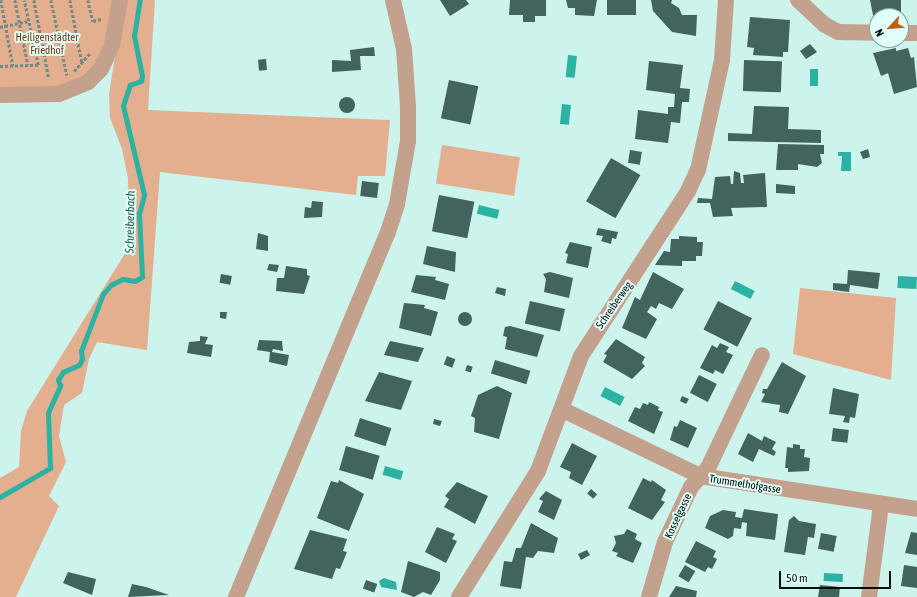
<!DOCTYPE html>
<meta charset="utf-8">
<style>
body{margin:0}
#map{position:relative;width:917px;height:597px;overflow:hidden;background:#cdf3ed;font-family:"Asap Condensed",sans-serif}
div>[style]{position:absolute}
.green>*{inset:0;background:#e3af8e;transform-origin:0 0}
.water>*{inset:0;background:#2bb2a2;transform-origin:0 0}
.stream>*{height:4.5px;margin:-2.25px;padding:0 2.25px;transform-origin:2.25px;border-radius:2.25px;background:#2bb2a2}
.building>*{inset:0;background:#42635e;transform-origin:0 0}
.round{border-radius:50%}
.path>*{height:2.5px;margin-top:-1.25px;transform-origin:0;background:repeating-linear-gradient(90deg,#708a86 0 3px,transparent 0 5px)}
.minor>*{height:16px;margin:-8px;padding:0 8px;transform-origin:8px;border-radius:8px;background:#c3a18c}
span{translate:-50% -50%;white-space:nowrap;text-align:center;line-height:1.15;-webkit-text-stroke:4px #e1fff9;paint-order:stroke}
.park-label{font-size:11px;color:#6d3b17}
.street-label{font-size:11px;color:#030e0d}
.water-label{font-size:12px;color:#275c55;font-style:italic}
.north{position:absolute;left:869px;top:8px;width:40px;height:40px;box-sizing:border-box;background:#e1fff9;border:1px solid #889f9b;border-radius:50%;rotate:244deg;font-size:11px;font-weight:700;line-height:16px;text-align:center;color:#030e0d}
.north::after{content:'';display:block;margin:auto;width:14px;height:18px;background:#be6112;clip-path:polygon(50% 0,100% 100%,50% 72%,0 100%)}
.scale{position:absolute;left:779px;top:571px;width:112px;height:18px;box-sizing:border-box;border:2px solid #030e0d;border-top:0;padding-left:5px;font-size:12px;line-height:14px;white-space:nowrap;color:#030e0d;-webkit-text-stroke:3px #e1fff9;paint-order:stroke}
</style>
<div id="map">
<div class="green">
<i style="clip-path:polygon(0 0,114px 0,110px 30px,94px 69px,69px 87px,0 90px)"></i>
<i style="clip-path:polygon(124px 0,155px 0,148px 110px,390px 120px,385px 176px,358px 176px,356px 195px,160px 172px,147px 350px,97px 342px,89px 359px,82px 393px,64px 405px,59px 436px,66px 462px,49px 496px,59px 506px,16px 597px,0 597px,0 478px,19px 467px,21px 431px,27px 411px,129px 247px,128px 178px,122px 149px,110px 118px,109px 94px)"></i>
<i style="left:442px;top:145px;width:79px;height:39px;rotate:9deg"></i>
<i style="clip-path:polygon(800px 288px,896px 298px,891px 380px,793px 354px)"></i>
</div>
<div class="water">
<i style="left:568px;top:55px;width:9px;height:22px;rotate:6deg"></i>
<i style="left:810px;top:69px;width:8px;height:17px"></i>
<i style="left:562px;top:104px;width:9px;height:20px;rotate:6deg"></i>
<i style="clip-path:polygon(838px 152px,851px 152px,851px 171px,841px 171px,842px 156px,838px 156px)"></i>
<i style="left:479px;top:205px;width:21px;height:9px;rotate:14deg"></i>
<i style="left:898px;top:276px;width:19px;height:12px;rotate:3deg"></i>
<i style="left:735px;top:281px;width:22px;height:9px;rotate:27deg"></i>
<i style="left:605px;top:387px;width:22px;height:10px;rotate:27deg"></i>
<i style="left:385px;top:466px;width:19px;height:9px;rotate:16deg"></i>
<i style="left:824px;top:573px;width:19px;height:8px;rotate:3deg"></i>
<i style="clip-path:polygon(384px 578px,396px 582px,397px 590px,381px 587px,379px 581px)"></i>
</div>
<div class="stream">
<i style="left:0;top:497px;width:58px;rotate:-30.1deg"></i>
<i style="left:50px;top:468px;width:55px;rotate:-92.1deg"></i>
<i style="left:48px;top:413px;width:30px;rotate:-66deg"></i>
<i style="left:60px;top:386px;width:6px;rotate:-108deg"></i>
<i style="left:58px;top:380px;width:9px;rotate:-58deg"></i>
<i style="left:63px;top:372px;width:17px;rotate:-24deg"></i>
<i style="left:79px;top:365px;width:7px;rotate:-63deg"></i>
<i style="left:82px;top:359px;width:8px;rotate:-97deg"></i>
<i style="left:81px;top:351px;width:61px;rotate:-68.9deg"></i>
<i style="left:103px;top:294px;width:12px;rotate:-48deg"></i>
<i style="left:111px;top:285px;width:13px;rotate:-27deg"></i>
<i style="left:123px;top:279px;width:12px;rotate:9deg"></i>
<i style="left:135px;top:281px;width:8px;rotate:-30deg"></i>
<i style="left:142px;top:277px;width:63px;rotate:-92.7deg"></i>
<i style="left:139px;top:214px;width:20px;rotate:-75deg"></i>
<i style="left:144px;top:195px;width:91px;rotate:-103.3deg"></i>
<i style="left:123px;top:106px;width:22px;rotate:-72deg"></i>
<i style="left:130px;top:85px;width:12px;rotate:-20deg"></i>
<i style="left:141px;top:81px;width:5px;rotate:-79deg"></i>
<i style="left:142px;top:76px;width:41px;rotate:-101.3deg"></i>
<i style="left:134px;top:36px;width:36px;rotate:-81deg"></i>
</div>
<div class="building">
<i style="clip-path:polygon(440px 0,466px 0,469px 4px,450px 16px)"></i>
<i style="clip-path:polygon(510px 0,546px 0,546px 16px,535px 16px,535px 22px,523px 22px,523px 15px,509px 15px)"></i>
<i style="clip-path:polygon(566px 0,597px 0,594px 16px,575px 15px,575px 8px,568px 8px)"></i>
<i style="left:607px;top:0;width:29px;height:15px"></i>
<i style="clip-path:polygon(651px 0,672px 0,671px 3px,679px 8px,682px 15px,697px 15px,696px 36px,672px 32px,653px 11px)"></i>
<i style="clip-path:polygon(870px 0,901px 0,901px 16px,877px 16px,877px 20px,874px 20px)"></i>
<i style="clip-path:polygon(750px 17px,790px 20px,788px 52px,783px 52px,783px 57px,753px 55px,754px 48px,747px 47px)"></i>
<i style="clip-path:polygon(810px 44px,817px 52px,806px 59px,800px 51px)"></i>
<i style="clip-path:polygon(374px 47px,375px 56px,360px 56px,361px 70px,332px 72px,332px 60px,351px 61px,350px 50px)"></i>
<i style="clip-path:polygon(896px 48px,896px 51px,908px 48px,911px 58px,914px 57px,917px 87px,894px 94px,888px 73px,881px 76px,873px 53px)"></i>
<i style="left:266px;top:59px;width:11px;height:8px;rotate:85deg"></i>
<i style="left:744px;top:60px;width:38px;height:31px;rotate:2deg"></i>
<i style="clip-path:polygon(649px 61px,683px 65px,680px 88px,690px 89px,689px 102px,682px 102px,680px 123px,671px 122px,668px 143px,635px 139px,638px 110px,668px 114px,668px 107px,674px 107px,675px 94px,646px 90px)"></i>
<i style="left:449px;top:80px;width:30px;height:39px;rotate:12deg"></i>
<i class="round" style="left:339px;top:97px;width:16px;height:16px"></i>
<i style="clip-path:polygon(754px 106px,789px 107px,788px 129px,821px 130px,821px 143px,728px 141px,728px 133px,752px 134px)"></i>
<i style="clip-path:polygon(778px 144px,824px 145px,824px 154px,820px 154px,822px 163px,817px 167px,798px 164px,798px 170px,776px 170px)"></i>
<i style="clip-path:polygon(868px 149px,870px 157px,863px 159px,860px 152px)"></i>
<i style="left:630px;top:150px;width:12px;height:13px;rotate:9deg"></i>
<i style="left:611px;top:158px;width:34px;height:50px;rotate:30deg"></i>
<i style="clip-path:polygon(734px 171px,740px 173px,741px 183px,744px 183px,743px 175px,765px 173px,767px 207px,731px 208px,733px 216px,713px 217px,710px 203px,697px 203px,698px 198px,712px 199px,715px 177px,730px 176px,731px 184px,733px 184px)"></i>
<i style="left:362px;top:181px;width:17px;height:15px;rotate:7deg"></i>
<i style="clip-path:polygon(776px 184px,795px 186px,795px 194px,776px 193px)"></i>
<i style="left:439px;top:195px;width:36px;height:37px;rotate:11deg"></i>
<i style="clip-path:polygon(312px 201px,323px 202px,322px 217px,304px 218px,305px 207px,311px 208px)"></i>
<i style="clip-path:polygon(598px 228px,618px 232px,616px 239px,612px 238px,611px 244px,601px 241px,603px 236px,596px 235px)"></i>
<i style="clip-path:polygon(258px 233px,268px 236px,268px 251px,256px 249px)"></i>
<i style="clip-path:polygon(679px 236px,697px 237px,697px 242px,703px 242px,702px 256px,696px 256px,696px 261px,682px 261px,682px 266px,655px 265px,664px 251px,670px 252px,671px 239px,679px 239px)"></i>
<i style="clip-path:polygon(570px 242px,592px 247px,588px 268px,566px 263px,568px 254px,565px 253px)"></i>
<i style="clip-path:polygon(427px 246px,456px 252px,455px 272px,423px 264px)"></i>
<i style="clip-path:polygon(269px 264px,279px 265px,277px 272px,267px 270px)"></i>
<i style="clip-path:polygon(286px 266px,307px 269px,307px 275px,310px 276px,304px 294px,276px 291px,277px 278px,284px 278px)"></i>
<i style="clip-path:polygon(848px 270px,880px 273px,878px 289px,850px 285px,849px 292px,833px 290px,833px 283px,847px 284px)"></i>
<i style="clip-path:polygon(550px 272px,573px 278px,569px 298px,544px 292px,546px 279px,543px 274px)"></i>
<i style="clip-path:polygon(653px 272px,684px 289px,672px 309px,659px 303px,656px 309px,651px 306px,647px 312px,657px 319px,646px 339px,622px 328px,635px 297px,640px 300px)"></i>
<i style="left:221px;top:274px;width:11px;height:9px;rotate:10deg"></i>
<i style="clip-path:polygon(416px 275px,436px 277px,435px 280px,449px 284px,445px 300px,411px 292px)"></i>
<i style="clip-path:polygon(497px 287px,506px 289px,505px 296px,495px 293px)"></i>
<i style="left:530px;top:301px;width:36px;height:23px;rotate:13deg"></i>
<i style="left:718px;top:301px;width:38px;height:32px;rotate:27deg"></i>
<i style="clip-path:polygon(404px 303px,425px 305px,424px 308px,438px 312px,431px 336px,399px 328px)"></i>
<i style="clip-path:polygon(220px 312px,227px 312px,226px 319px,220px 318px)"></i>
<i class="round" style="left:458px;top:312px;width:14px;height:14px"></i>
<i style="clip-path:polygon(510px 326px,544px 335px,537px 357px,505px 349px,507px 337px,503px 336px,505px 327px)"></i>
<i style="clip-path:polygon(200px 336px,208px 337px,205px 344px,213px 345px,211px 357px,187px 353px,189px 342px,200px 341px)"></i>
<i style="clip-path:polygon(616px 339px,645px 357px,642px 363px,645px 366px,632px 379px,603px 362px,607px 355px,604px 354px)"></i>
<i style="clip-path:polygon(259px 340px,282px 341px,283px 351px,273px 349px,272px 352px,289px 355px,287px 366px,269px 362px,270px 352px,257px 350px)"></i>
<i style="clip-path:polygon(390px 341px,424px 348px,418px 362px,384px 355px)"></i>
<i style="clip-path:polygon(720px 343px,729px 347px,726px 352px,733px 355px,723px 374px,715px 370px,713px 374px,700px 368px,712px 345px,717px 348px)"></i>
<i style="left:447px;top:356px;width:9px;height:9px;rotate:21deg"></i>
<i style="left:495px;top:360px;width:37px;height:14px;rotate:17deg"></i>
<i style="clip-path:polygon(782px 362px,806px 376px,788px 414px,779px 412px,780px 405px,761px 402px,765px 394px,762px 393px,763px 389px,767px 389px)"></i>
<i style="left:467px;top:365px;width:6px;height:6px;rotate:18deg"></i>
<i style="clip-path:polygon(379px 372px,412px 381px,401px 410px,365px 401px)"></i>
<i style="left:699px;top:375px;width:20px;height:20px;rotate:27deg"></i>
<i style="clip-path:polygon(497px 386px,512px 393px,499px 439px,474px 432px,475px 418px,471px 416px,478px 395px)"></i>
<i style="clip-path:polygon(833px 388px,859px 394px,855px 418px,850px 417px,849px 423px,843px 422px,845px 416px,829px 414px)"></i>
<i style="clip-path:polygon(682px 396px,689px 399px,686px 404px,680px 401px)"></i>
<i style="clip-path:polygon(649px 402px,659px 407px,658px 410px,663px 412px,654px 434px,628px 421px,635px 407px,640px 409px,643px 403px,648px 405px)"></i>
<i style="left:360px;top:418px;width:33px;height:19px;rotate:18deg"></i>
<i style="clip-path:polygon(434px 419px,442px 421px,440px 426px,433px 424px)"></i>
<i style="clip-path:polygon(680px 420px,697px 428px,688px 448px,670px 440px,674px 426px,677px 427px)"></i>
<i style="left:833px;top:428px;width:16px;height:13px;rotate:7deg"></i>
<i style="clip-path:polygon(748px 433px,762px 441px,764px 436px,776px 442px,772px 449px,776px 452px,774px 456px,759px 449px,753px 462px,738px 454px)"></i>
<i style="clip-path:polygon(572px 443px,597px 456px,582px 485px,569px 478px,571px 472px,560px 467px)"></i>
<i style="clip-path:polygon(793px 444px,800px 445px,800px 449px,805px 449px,804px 457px,810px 458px,809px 471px,788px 472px,788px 468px,785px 468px,787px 447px,793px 448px)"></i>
<i style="left:346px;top:446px;width:35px;height:25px;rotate:16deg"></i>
<i style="clip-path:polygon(643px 478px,651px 482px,652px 480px,666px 490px,661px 500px,665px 502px,652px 520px,628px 508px)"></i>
<i style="clip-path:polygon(339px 480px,364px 494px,349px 531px,317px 518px,331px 481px,338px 483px)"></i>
<i style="clip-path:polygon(457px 482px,488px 496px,475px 524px,444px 507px,449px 499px,445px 496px)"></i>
<i style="left:591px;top:489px;width:8px;height:6px;rotate:40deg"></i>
<i style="clip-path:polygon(546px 491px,562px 500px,554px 520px,538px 512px,543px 501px,539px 499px)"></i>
<i style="clip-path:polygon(744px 509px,778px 514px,775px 540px,746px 536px,747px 523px,742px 522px,741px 529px,734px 528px,733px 536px,728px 539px,705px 528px,710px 516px,723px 510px,736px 512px,735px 517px,742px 518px)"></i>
<i style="clip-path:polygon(794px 516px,799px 521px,816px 524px,814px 538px,808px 537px,805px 555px,784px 552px,789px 520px)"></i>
<i style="clip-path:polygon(531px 523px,558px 538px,554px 553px,538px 551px,533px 558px,526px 557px,521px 589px,500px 586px,504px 561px,512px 562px,516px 548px,521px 548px)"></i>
<i style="clip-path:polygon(437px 527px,455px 534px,452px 539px,457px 541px,446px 563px,425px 552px)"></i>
<i style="clip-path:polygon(627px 529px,637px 534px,635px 539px,642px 543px,633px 563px,616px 556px,618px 553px,612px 551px,616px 543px,614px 536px,624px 534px)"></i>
<i style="clip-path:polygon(310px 530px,347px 539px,343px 551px,347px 552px,340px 569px,336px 568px,332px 579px,294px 569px)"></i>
<i style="clip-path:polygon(911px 532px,917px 533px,917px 555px,905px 553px)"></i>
<i style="left:821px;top:533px;width:16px;height:16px;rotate:11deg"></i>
<i style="clip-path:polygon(696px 541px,716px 551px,713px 557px,717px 559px,712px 569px,708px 567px,705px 572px,685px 562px)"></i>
<i style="clip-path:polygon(587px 550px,590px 555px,581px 560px,578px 554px)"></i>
<i style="clip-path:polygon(408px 561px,440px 572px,440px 580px,431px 595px,423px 592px,414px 597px,401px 592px)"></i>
<i style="left:685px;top:565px;width:12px;height:13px;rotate:31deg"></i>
<i style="clip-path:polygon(904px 565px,917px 567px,917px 588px,901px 586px)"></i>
<i style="clip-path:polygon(68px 572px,96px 579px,92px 595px,63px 583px)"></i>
<i style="left:366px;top:580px;width:12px;height:9px;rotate:20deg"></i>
<i style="clip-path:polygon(132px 584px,146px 587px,169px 595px,128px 597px)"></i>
<i style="clip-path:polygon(820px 585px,840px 587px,839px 597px,818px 597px)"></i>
<i style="clip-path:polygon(676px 586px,697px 591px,696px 597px,669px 597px)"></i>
</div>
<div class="path">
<i style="left:1px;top:0;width:67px;rotate:79.7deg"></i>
<i style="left:15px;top:0;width:66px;rotate:78.7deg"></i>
<i style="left:34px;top:0;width:80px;rotate:79.2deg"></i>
<i style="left:51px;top:0;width:77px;rotate:78deg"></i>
<i style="left:70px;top:0;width:64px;rotate:79.2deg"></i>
<i style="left:88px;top:0;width:22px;rotate:77deg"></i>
<i style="left:93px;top:21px;width:8px;rotate:-14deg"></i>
<i style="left:0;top:27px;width:30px;rotate:-12deg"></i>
<i style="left:0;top:66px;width:38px;rotate:-2deg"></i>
<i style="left:38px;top:65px;width:66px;rotate:-102.2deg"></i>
<i style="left:74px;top:71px;width:25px;rotate:-48deg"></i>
</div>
<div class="minor">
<i style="left:798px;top:0;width:37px;rotate:43deg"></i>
<i style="left:825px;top:25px;width:15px;rotate:28deg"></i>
<i style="left:838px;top:32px;width:39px;rotate:1deg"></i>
<i style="left:901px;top:33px;width:16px"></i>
<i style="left:0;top:95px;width:59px;rotate:-1deg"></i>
<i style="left:59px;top:94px;width:31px;rotate:-22deg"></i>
<i style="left:88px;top:82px;width:18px;rotate:-45deg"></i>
<i style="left:101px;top:69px;width:26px;rotate:-65deg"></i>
<i style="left:112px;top:45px;width:46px;rotate:-79.9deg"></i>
<i style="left:563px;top:410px;width:152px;rotate:25.7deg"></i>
<i style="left:700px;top:476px;width:219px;rotate:8.6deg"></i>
<i style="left:236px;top:597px;width:395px;rotate:-67.4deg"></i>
<i style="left:388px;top:232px;width:29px;rotate:-72deg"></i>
<i style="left:397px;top:204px;width:64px;rotate:-80.1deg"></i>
<i style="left:408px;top:141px;width:34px;rotate:-90deg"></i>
<i style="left:408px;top:107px;width:58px;rotate:-93.9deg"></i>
<i style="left:404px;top:49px;width:50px;rotate:-102.7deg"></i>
<i style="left:459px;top:597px;width:149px;rotate:-57.9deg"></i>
<i style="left:538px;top:471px;width:123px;rotate:-69.5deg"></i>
<i style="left:581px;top:356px;width:197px;rotate:-57deg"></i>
<i style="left:688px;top:191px;width:23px;rotate:-65deg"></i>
<i style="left:698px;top:170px;width:113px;rotate:-77.7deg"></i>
<i style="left:722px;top:60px;width:60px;rotate:-86.2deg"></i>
<i style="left:649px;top:597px;width:57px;rotate:-73.8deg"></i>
<i style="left:665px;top:542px;width:61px;rotate:-64.7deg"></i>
<i style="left:691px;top:487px;width:25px;rotate:-48deg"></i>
<i style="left:708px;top:468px;width:125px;rotate:-64.5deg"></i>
<i style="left:869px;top:597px;width:94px;rotate:-82.6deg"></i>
</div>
<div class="park-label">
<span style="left:47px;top:44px">Heiligenstädter<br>Friedhof</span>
</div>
<div class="street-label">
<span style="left:614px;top:305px;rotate:-55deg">Schreiberweg</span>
<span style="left:745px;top:484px;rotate:9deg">Trummelhofgasse</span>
<span style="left:678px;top:516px;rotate:-65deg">Kosselgasse</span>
</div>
<div class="water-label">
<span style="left:131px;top:222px;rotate:-89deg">Schreiberbach</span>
</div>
<div class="north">N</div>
<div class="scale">50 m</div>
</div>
